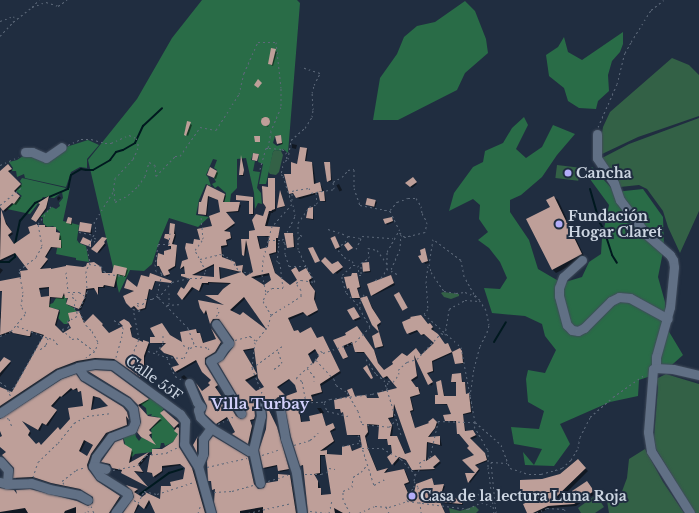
<!DOCTYPE html>
<meta charset="utf-8">
<style>
body{margin:0}
#map{position:relative;width:699px;height:513px;overflow:hidden;background:#202d40;font-family:"Libre Baskerville",serif}
div>[style]{position:absolute}
.green>*{inset:0;background:#336146;transform-origin:0 0}
.forest>*{inset:0;background:#296c47}
.shadow>*{inset:0;background:#0007;transform-origin:0 0}
.stream>*{height:2px;margin:-1px;padding:0 1px;transform-origin:1px;border-radius:1px;background:#00191f}
.building>*{inset:0;background:#be9f99;transform-origin:0 0}
.round{border-radius:50%}
.path>*{height:1px;margin-top:-0.5px;transform-origin:0;background:repeating-linear-gradient(90deg,#5c6879 0 2px,transparent 0 5px)}
.roads{filter:drop-shadow(0 0 1px #404b5b) drop-shadow(0 0 1px #404b5b)}
.minor>*{height:9px;margin:-4.5px;padding:0 4.5px;transform-origin:4.5px;border-radius:4.5px;background:#617085}
.dots>*{width:11px;height:11px;translate:-50% -50%;box-sizing:border-box;border:2px solid #202d40;border-radius:50%}
span{translate:-50% -50%;white-space:nowrap;text-align:center;line-height:1.15;-webkit-text-stroke:4px #202d40;paint-order:stroke}
.poi-label{font-size:14px;color:#cdd6e2;font-weight:700}
.left{translate:0 -50%;text-align:left}
.street-label{font-size:14px;color:#cdd6e2}
.neighbourhood-label{font-size:15px;color:#d2d0fb;font-weight:700}
</style>
<div id="map">
<div class="green">
<i style="clip-path:polygon(672px 58px,689px 65px,699px 75px,699px 116px,638px 137px,602px 154px,601px 139px,603px 127px,610px 112px)"></i>
<i style="clip-path:polygon(699px 118px,699px 211px,680px 253px,668px 227px,663px 211px,647px 189px,639px 185px,620px 187px,618px 180px,602px 158px,629px 144px)"></i>
<i style="clip-path:polygon(275px 150px,281px 151px,283px 155px,279px 172px,276px 175px,270px 174px,268px 171px,273px 152px)"></i>
<i style="left:557px;top:165px;width:23px;height:13px;rotate:7deg"></i>
<i style="clip-path:polygon(443px 292px,459px 294px,459px 296px,451px 299px,444px 297px,441px 293px)"></i>
<i style="clip-path:polygon(666px 374px,699px 384px,699px 513px,695px 513px,656px 449px,654px 438px,658px 387px,656px 379px)"></i>
<i style="clip-path:polygon(645px 449px,663px 482px,684px 513px,609px 513px,606px 495px,621px 494px,627px 478px,629px 459px)"></i>
<i style="clip-path:polygon(596px 495px,604px 507px,595px 513px,581px 513px,578px 508px)"></i>
<i style="clip-path:polygon(475px 506px,479px 510px,476px 513px,450px 513px,449px 508px,460px 511px)"></i>
</div>
<div class="forest">
<i style="clip-path:polygon(evenodd,202px 0,297px 0,300px 3px,288px 153px,283px 149px,281px 151px,275px 150px,273px 152px,266px 184px,259px 184px,263px 164px,258px 162px,259px 154px,253px 153px,251px 160px,255px 161px,253px 171px,260px 172px,257px 188px,261px 193px,262px 204px,258px 203px,255px 209px,254px 193px,246px 158px,237px 159px,237px 188px,231px 194px,230px 202px,227px 203px,224px 202px,226px 193px,218px 186px,215px 188px,212px 184px,216px 182px,214px 178px,217px 170px,214px 168px,217px 160px,213px 159px,206px 175px,208px 177px,211px 186px,206px 184px,199px 200px,196px 215px,209px 217px,198px 227px,169px 218px,159px 242px,152px 264px,144px 271px,130px 270px,119px 293px,88px 160px,137px 99px,172px 38px,202px 0,281px 135px,282px 144px,277px 146px,273px 143px,275px 136px,281px 135px)"></i>
<i style="clip-path:polygon(465px 1px,475px 11px,486px 39px,488px 53px,465px 73px,457px 90px,398px 120px,373px 120px,380px 78px,397px 54px,404px 37px,417px 26px,435px 22px)"></i>
<i style="clip-path:polygon(623px 32px,623px 44px,620px 52px,612px 61px,608px 75px,609px 91px,598px 101px,596px 109px,579px 108px,568px 101px,564px 88px,549px 76px,546px 55px,558px 47px,564px 37px,568px 52px,582px 60px)"></i>
<i style="clip-path:polygon(524px 117px,528px 125px,516px 149px,526px 158px,542px 147px,553px 125px,575px 134px,557px 155px,542px 177px,521px 195px,510px 200px,510px 212px,529px 240px,538px 269px,562px 283px,582px 277px,589px 262px,601px 254px,602px 238px,609px 205px,587px 175px,592px 167px,615px 192px,643px 189px,663px 217px,664px 247px,658px 277px,665px 302px,668px 330px,683px 355px,665px 371px,639px 380px,638px 396px,610px 402px,560px 424px,570px 444px,554px 466px,525px 465px,523px 452px,534px 465px,542px 449px,514px 444px,511px 427px,539px 429px,544px 411px,528px 402px,526px 379px,528px 370px,545px 373px,556px 350px,545px 336px,542px 324px,525px 316px,492px 313px,484px 288px,500px 289px,507px 278px,500px 262px,489px 248px,478px 240px,488px 232px,479px 219px,480px 205px,473px 199px,449px 211px,454px 193px,473px 167px,483px 162px,485px 151px,503px 143px,512px 128px)"></i>
<i style="clip-path:polygon(88px 140px,99px 145px,87px 159px,87px 168px,80px 167px,71px 172px,66px 187px,25px 178px,24px 174px,17px 177px,16px 171px,12px 171px,13px 168px,9px 162px,17px 160px,26px 154px,42px 161px,63px 148px)"></i>
<i style="clip-path:polygon(22px 178px,66px 188px,64px 190px,70px 188px,63px 221px,79px 225px,76px 247px,77px 240px,79px 243px,86px 246px,89px 262px,76px 260px,76px 258px,56px 254px,60px 232px,53px 226px,47px 227px,43px 223px,43px 217px,40px 217px,52px 207px,56px 209px,60px 206px,59px 203px,63px 198px,62px 192px,54px 198px,43px 197px,30px 214px,7px 209px,22px 196px,16px 191px,22px 184px,20px 181px)"></i>
<i style="clip-path:polygon(60px 296px,67px 296px,66px 304px,74px 308px,77px 312px,74px 317px,69px 318px,70px 320px,67px 322px,68px 324px,64px 324px,58px 318px,60px 310px,45px 306px,53px 303px,56px 298px,61px 298px)"></i>
<i style="clip-path:polygon(139px 396px,144px 402px,151px 398px,161px 403px,160px 405px,164px 408px,161px 413px,178px 434px,173px 442px,165px 446px,164px 443px,161px 443px,160px 448px,152px 449px,152px 452px,135px 454px,132px 457px,124px 444px,125px 443px,122px 434px,134px 429px,136px 437px,139px 441px,142px 437px,148px 441px,152px 438px,151px 429px,160px 420px,158px 417px,151px 416px,152px 414px,147px 415px,146px 408px,138px 402px)"></i>
</div>
<div class="shadow">
<i style="clip-path:polygon(272px 49px,277px 52px,273px 66px,269px 64px)"></i>
<i style="clip-path:polygon(263px 117px,270px 119px,268px 127px,261px 123px)"></i>
<i style="clip-path:polygon(187px 122px,192px 125px,188px 136px,185px 134px)"></i>
<i style="clip-path:polygon(280px 136px,283px 144px,279px 145px,278px 144px)"></i>
<i style="clip-path:polygon(292px 144px,297px 145px,296px 149px,292px 148px)"></i>
<i style="clip-path:polygon(307px 149px,308px 150px,306px 162px,313px 164px,316px 185px,321px 185px,325px 194px,326px 202px,321px 201px,320px 193px,300px 199px,297px 198px,295px 194px,290px 193px,292px 175px)"></i>
<i style="clip-path:polygon(243px 157px,244px 176px,241px 176px,240px 175px)"></i>
<i style="clip-path:polygon(330px 163px,332px 181px,329px 182px,328px 181px)"></i>
<i style="clip-path:polygon(8px 165px,12px 170px,9px 173px,22px 186px,15px 192px,21px 198px,16px 205px,14px 204px,5px 212px,0 206px,0 171px)"></i>
<i style="clip-path:polygon(216px 171px,218px 173px,216px 179px,210px 176px)"></i>
<i style="clip-path:polygon(evenodd,274px 179px,276px 211px,271px 213px,267px 227px,279px 228px,277px 253px,270px 255px,276px 275px,290px 286px,298px 280px,298px 270px,300px 273px,307px 271px,313px 279px,310px 282px,316px 293px,315px 301px,318px 312px,309px 317px,305px 313px,289px 320px,295px 332px,317px 339px,324px 339px,341px 373px,321px 386px,323px 393px,312px 397px,313px 402px,299px 404px,302px 423px,312px 422px,321px 414px,317px 408px,321px 408px,324px 413px,321px 414px,327px 427px,333px 424px,336px 430px,331px 432px,335px 442px,322px 452px,327px 451px,328px 455px,343px 456px,350px 446px,353px 451px,363px 448px,361px 436px,348px 435px,344px 413px,341px 410px,336px 409px,335px 401px,352px 397px,353px 391px,356px 397px,365px 396px,367px 399px,381px 398px,399px 388px,389px 377px,386px 379px,384px 377px,366px 353px,357px 353px,353px 344px,344px 348px,348px 358px,345px 359px,334px 341px,347px 335px,375px 352px,379px 366px,384px 372px,416px 350px,422px 357px,435px 343px,426px 334px,423px 336px,419px 331px,410px 335px,408px 333px,431px 326px,434px 329px,432px 331px,445px 345px,449px 345px,452px 353px,460px 350px,463px 353px,464px 364px,456px 364px,453px 353px,433px 362px,434px 372px,428px 374px,433px 384px,431px 386px,414px 356px,418px 378px,411px 382px,416px 388px,420px 389px,420px 395px,411px 398px,414px 411px,411px 412px,415px 429px,431px 424px,433px 419px,438px 424px,429px 438px,440px 437px,442px 446px,428px 443px,427px 462px,435px 456px,441px 463px,434px 469px,435px 470px,415px 471px,407px 461px,401px 458px,394px 466px,393px 446px,389px 445px,388px 440px,379px 438px,380px 426px,368px 425px,369px 434px,366px 438px,369px 451px,378px 472px,388px 469px,386px 474px,404px 470px,406px 472px,410px 483px,405px 485px,413px 503px,432px 480px,435px 486px,445px 486px,441px 499px,463px 501px,463px 505px,441px 503px,445px 513px,308px 513px,304px 467px,301px 465px,286px 402px,280px 398px,275px 403px,261px 401px,255px 406px,255px 420px,251px 421px,253px 428px,250px 444px,234px 435px,236px 433px,229px 418px,217px 424px,206px 414px,208px 405px,202px 392px,211px 385px,212px 380px,198px 361px,177px 373px,174px 367px,181px 366px,175px 357px,166px 354px,162px 349px,166px 344px,151px 343px,151px 338px,170px 336px,184px 344px,196px 330px,201px 335px,204px 344px,217px 340px,215px 334px,222px 344px,216px 353px,206px 359px,206px 366px,218px 387px,216px 389px,237px 418px,242px 420px,247px 417px,247px 410px,225px 360px,234px 347px,235px 340px,221px 320px,214px 320px,212px 324px,208px 312px,206px 315px,201px 308px,226px 307px,219px 296px,231px 284px,209px 283px,209px 285px,204px 284px,200px 292px,194px 288px,184px 300px,178px 294px,184px 291px,191px 280px,182px 276px,186px 275px,185px 268px,181px 269px,183px 262px,189px 260px,194px 246px,202px 242px,221px 212px,219px 200px,209px 197px,207px 216px,199px 214px,207px 187px,225px 195px,226px 196px,224px 203px,241px 205px,239px 212px,226px 213px,235px 225px,225px 232px,231px 234px,232px 239px,227px 241px,228px 246px,222px 248px,223px 258px,235px 263px,237px 267px,243px 266px,243px 274px,246px 277px,254px 272px,248px 242px,245px 257px,242px 240px,250px 240px,264px 218px,269px 188px,274px 179px,258px 236px,270px 237px,269px 248px,261px 250px,258px 236px,274px 179px,215px 265px,215px 278px,193px 276px,215px 265px,274px 179px,220px 267px,242px 273px,221px 280px,220px 267px,274px 179px,270px 275px,272px 280px,264px 286px,252px 279px,270px 275px,274px 179px,246px 298px,271px 333px,231px 312px,246px 298px,274px 179px,255px 349px,265px 388px,256px 393px,246px 382px,257px 376px,244px 351px,255px 349px,274px 179px,317px 350px,320px 356px,313px 365px,308px 356px,317px 350px,274px 179px,291px 379px,296px 384px,298px 393px,286px 397px,277px 389px,291px 379px,274px 179px,395px 405px,412px 453px,406px 455px,398px 438px,392px 437px,393px 427px,389px 419px,394px 418px,395px 405px,274px 179px,321px 456px,326px 456px,332px 495px,322px 496px,319px 483px,314px 476px,321px 474px,321px 456px)"></i>
<i style="clip-path:polygon(413px 179px,417px 184px,412px 188px,406px 183px)"></i>
<i style="left:339px;top:184px;width:7px;height:3px;rotate:63deg"></i>
<i style="clip-path:polygon(281px 192px,285px 207px,279px 208px,278px 207px)"></i>
<i style="clip-path:polygon(59px 196px,61px 198px,58px 201px,57px 198px)"></i>
<i style="clip-path:polygon(49px 197px,47px 209px,37px 222px,33px 220px,32px 219px,41px 204px,40px 203px)"></i>
<i style="clip-path:polygon(554px 197px,558px 200px,585px 258px,556px 273px,553px 270px,551px 207px)"></i>
<i style="clip-path:polygon(253px 198px,254px 215px,251px 215px,250px 202px,237px 199px)"></i>
<i style="clip-path:polygon(375px 201px,377px 202px,375px 208px,366px 204px)"></i>
<i style="clip-path:polygon(313px 208px,314px 220px,308px 219px,307px 218px)"></i>
<i style="clip-path:polygon(evenodd,3px 217px,13px 234px,9px 237px,15px 245px,44px 226px,55px 228px,57px 233px,61px 236px,62px 248px,52px 248px,45px 259px,48px 261px,41px 270px,100px 268px,103px 274px,113px 274px,115px 267px,128px 270px,126px 277px,118px 275px,116px 288px,105px 286px,105px 288px,99px 288px,99px 294px,96px 289px,87px 290px,86px 299px,81px 310px,68px 305px,67px 304px,69px 299px,64px 296px,64px 299px,51px 298px,50px 308px,60px 312px,56px 327px,63px 334px,72px 328px,80px 313px,85px 324px,93px 315px,104px 326px,102px 327px,109px 334px,125px 326px,124px 320px,132px 328px,131px 329px,132px 338px,143px 344px,150px 344px,145px 358px,145px 366px,128px 365px,142px 378px,116px 360px,97px 359px,79px 362px,57px 370px,0 408px,0 388px,12px 394px,45px 336px,32px 332px,31px 337px,15px 334px,13px 332px,1px 336px,0 335px,0 330px,7px 324px,0 318px,3px 292px,0 291px,0 285px,22px 278px,30px 271px,17px 254px,0 262px,0 218px,3px 217px,50px 288px,50px 297px,41px 298px,39px 290px,50px 288px)"></i>
<i style="clip-path:polygon(391px 218px,394px 222px,387px 225px,386px 223px)"></i>
<i style="clip-path:polygon(72px 219px,72px 225px,69px 224px,67px 223px)"></i>
<i style="clip-path:polygon(91px 225px,92px 234px,80px 231px)"></i>
<i style="clip-path:polygon(174px 225px,176px 236px,173px 246px,177px 247px,176px 267px,168px 272px,170px 275px,167px 277px,158px 266px,165px 256px,172px 250px,169px 246px,170px 235px)"></i>
<i style="clip-path:polygon(285px 234px,294px 235px,295px 248px,288px 247px)"></i>
<i style="left:335px;top:237px;width:13px;height:4px;rotate:63deg"></i>
<i style="clip-path:polygon(107px 240px,105px 244px,106px 245px,99px 253px,94px 250px,102px 247px)"></i>
<i style="clip-path:polygon(425px 249px,429px 263px,425px 264px,422px 255px)"></i>
<i style="clip-path:polygon(322px 261px,332px 266px,338px 262px,343px 269px,337px 274px)"></i>
<i style="clip-path:polygon(368px 263px,371px 272px,365px 273px,364px 272px)"></i>
<i style="clip-path:polygon(0 268px,3px 270px,0 274px)"></i>
<i style="clip-path:polygon(357px 274px,361px 288px,358px 289px,360px 299px,355px 299px,350px 289px,347px 288px,354px 275px)"></i>
<i style="clip-path:polygon(141px 276px,173px 283px,156px 281px,153px 290px,150px 289px,146px 309px,140px 311px,128px 304px,135px 292px,125px 288px,137px 289px)"></i>
<i style="clip-path:polygon(392px 278px,395px 285px,373px 296px,372px 295px)"></i>
<i style="clip-path:polygon(367px 297px,381px 324px,378px 327px,379px 330px,373px 324px)"></i>
<i style="clip-path:polygon(349px 310px,355px 310px,361px 319px,355px 321px)"></i>
<i style="clip-path:polygon(379px 333px,384px 347px,378px 349px,376px 347px)"></i>
<i style="clip-path:polygon(10px 362px,11px 363px,0 377px,0 363px)"></i>
<i style="clip-path:polygon(461px 374px,463px 383px,466px 384px,466px 395px,470px 396px,472px 413px,463px 415px,466px 432px,474px 432px,477px 437px,470px 440px,486px 455px,488px 461px,475px 466px,480px 470px,477px 474px,464px 460px,475px 455px,470px 446px,461px 435px,458px 434px,457px 422px,446px 421px,452px 414px,449px 405px,436px 404px,440px 396px,441px 382px,445px 397px,457px 397px,457px 383px,452px 382px)"></i>
<i style="clip-path:polygon(184px 375px,188px 379px,186px 380px,183px 379px,181px 377px)"></i>
<i style="clip-path:polygon(evenodd,81px 382px,122px 407px,128px 414px,129px 419px,127px 415px,128px 426px,92px 455px,88px 467px,89px 472px,97px 482px,121px 498px,111px 513px,0 513px,0 489px,18px 497px,88px 507px,94px 504px,94px 497px,83px 490px,53px 484px,35px 478px,16px 479px,15px 467px,7px 452px,4px 437px,0 430px,0 419px,81px 382px,73px 389px,82px 392px,84px 406px,61px 431px,41px 446px,36px 445px,29px 437px,31px 433px,20px 420px,40px 431px,43px 424px,48px 426px,57px 412px,52px 408px,62px 396px,63px 397px,73px 389px,81px 382px,95px 397px,102px 399px,110px 407px,92px 410px,95px 397px,81px 382px,86px 441px,94px 446px,87px 457px,80px 453px,86px 441px)"></i>
<i style="clip-path:polygon(148px 399px,149px 400px,139px 407px,148px 417px,162px 420px,149px 431px,152px 435px,142px 437px,142px 422px,138px 405px)"></i>
<i style="clip-path:polygon(266px 403px,278px 430px,289px 470px,280px 472px,278px 466px,265px 469px,264px 468px,260px 450px,267px 430px,268px 415px)"></i>
<i style="clip-path:polygon(164px 411px,175px 419px,180px 426px,177px 428px,180px 431px,180px 449px,194px 471px,206px 513px,156px 513px,151px 501px,146px 509px,140px 504px,135px 513px,124px 513px,135px 498px,133px 490px,130px 488px,137px 490px,138px 491px,134px 494px,142px 499px,161px 500px,172px 487px,184px 480px,186px 468px,182px 465px,162px 468px,163px 472px,155px 478px,153px 474px,148px 472px,163px 450px,173px 442px,179px 434px,162px 413px)"></i>
<i style="clip-path:polygon(198px 438px,199px 439px,198px 453px,194px 445px)"></i>
<i style="clip-path:polygon(122px 440px,125px 446px,133px 452px,131px 463px,149px 453px,150px 454px,139px 467px,144px 473px,135px 472px,146px 486px,124px 474px,122px 471px,115px 470px,112px 466px,102px 462px)"></i>
<i style="clip-path:polygon(248px 458px,255px 487px,258px 490px,264px 489px,290px 476px,291px 477px,297px 513px,217px 513px,216px 490px,213px 489px,212px 482px,209px 480px)"></i>
<i style="clip-path:polygon(578px 461px,588px 471px,559px 500px,587px 482px,595px 494px,576px 506px,550px 508px,540px 513px,529px 513px,549px 494px,523px 494px,521px 491px,542px 480px,561px 475px)"></i>
<i style="clip-path:polygon(466px 474px,477px 474px,470px 483px)"></i>
</div>
<div class="stream">
<i style="left:590px;top:189px;width:35px;rotate:74deg"></i>
<i style="left:600px;top:223px;width:8px;rotate:60deg"></i>
<i style="left:604px;top:230px;width:26px;rotate:72deg"></i>
<i style="left:612px;top:255px;width:9px;rotate:58deg"></i>
<i style="left:15px;top:244px;width:24px;rotate:-78deg"></i>
<i style="left:20px;top:221px;width:23px;rotate:-50deg"></i>
<i style="left:35px;top:203px;width:36px;rotate:-23deg"></i>
<i style="left:68px;top:189px;width:14px;rotate:-78deg"></i>
<i style="left:71px;top:175px;width:12px;rotate:-31deg"></i>
<i style="left:81px;top:169px;width:5px;rotate:11deg"></i>
<i style="left:86px;top:170px;width:7px"></i>
<i style="left:93px;top:170px;width:20px;rotate:-30deg"></i>
<i style="left:110px;top:160px;width:10px;rotate:-53deg"></i>
<i style="left:116px;top:152px;width:7px;rotate:-16deg"></i>
<i style="left:123px;top:150px;width:14px;rotate:-30deg"></i>
<i style="left:135px;top:143px;width:19px;rotate:-65deg"></i>
<i style="left:143px;top:126px;width:26px;rotate:-43deg"></i>
<i style="left:0;top:262px;width:9px"></i>
<i style="left:9px;top:262px;width:8px;rotate:-40deg"></i>
<i style="left:15px;top:257px;width:7px;rotate:-90deg"></i>
<i style="left:494px;top:342px;width:23px;rotate:-59deg"></i>
<i style="left:140px;top:494px;width:36px;rotate:-36deg"></i>
<i style="left:169px;top:473px;width:14px;rotate:-17deg"></i>
</div>
<div class="building">
<i style="clip-path:polygon(271px 48px,276px 49px,272px 65px,268px 64px)"></i>
<i style="clip-path:polygon(258px 79px,262px 83px,258px 88px,254px 85px)"></i>
<i class="round" style="left:260.5px;top:116.5px;width:9px;height:9px"></i>
<i style="clip-path:polygon(187px 121px,191px 122px,186px 136px,184px 135px)"></i>
<i style="clip-path:polygon(281px 135px,282px 143px,277px 144px,275px 136px)"></i>
<i style="clip-path:polygon(254px 136px,260px 136px,260px 142px,255px 142px)"></i>
<i style="clip-path:polygon(300px 147px,307px 148px,305px 161px,312px 162px,314px 184px,320px 182px,322px 191px,296px 198px,293px 193px,289px 194px,284px 174px,291px 174px,291px 162px,297px 164px)"></i>
<i style="clip-path:polygon(253px 153px,259px 154px,257px 161px,252px 160px)"></i>
<i style="clip-path:polygon(241px 155px,244px 170px,243px 175px,239px 175px)"></i>
<i style="clip-path:polygon(324px 162px,330px 162px,331px 180px,327px 182px)"></i>
<i style="clip-path:polygon(8px 164px,12px 169px,8px 171px,21px 184px,14px 191px,20px 196px,14px 204px,12px 203px,3px 211px,0 207px,0 171px)"></i>
<i style="clip-path:polygon(210px 167px,217px 171px,214px 178px,207px 175px)"></i>
<i style="clip-path:polygon(413px 177px,417px 182px,410px 187px,405px 183px)"></i>
<i style="clip-path:polygon(evenodd,268px 178px,275px 178px,275px 209px,269px 211px,265px 226px,280px 227px,278px 238px,276px 238px,276px 252px,269px 254px,275px 273px,290px 285px,297px 280px,291px 270px,296px 267px,299px 272px,306px 268px,312px 278px,309px 280px,310px 284px,315px 291px,314px 299px,318px 310px,307px 316px,303px 312px,288px 318px,294px 331px,298px 330px,300px 333px,311px 327px,317px 338px,323px 336px,340px 371px,320px 384px,322px 392px,311px 395px,313px 401px,298px 402px,301px 422px,310px 421px,309px 416px,322px 413px,326px 426px,333px 423px,335px 428px,330px 431px,334px 441px,320px 451px,327px 450px,327px 454px,342px 455px,342px 447px,350px 445px,352px 451px,362px 447px,360px 435px,347px 435px,343px 412px,341px 413px,340px 409px,335px 409px,334px 400px,350px 396px,347px 390px,352px 388px,355px 396px,366px 395px,367px 398px,379px 398px,377px 393px,397px 388px,387px 376px,383px 378px,364px 352px,355px 352px,352px 342px,343px 346px,348px 357px,343px 359px,333px 340px,346px 335px,345px 333px,357px 326px,374px 350px,378px 363px,384px 370px,393px 364px,392px 362px,402px 353px,407px 356px,416px 348px,421px 355px,434px 343px,424px 334px,421px 335px,417px 330px,407px 334px,404px 328px,402px 322px,411px 318px,410px 317px,421px 315px,428px 324px,430px 323px,433px 327px,431px 329px,438px 334px,445px 344px,448px 343px,452px 352px,432px 361px,433px 371px,427px 373px,433px 382px,428px 385px,414px 355px,417px 376px,411px 380px,416px 387px,418px 387px,420px 394px,410px 397px,413px 410px,410px 411px,415px 428px,429px 423px,428px 422px,433px 418px,437px 422px,435px 428px,428px 437px,440px 436px,440px 445px,427px 442px,426px 461px,435px 455px,440px 461px,433px 467px,435px 469px,412px 470px,406px 460px,399px 457px,392px 465px,387px 457px,392px 453px,391px 445px,388px 445px,387px 439px,378px 439px,379px 425px,367px 424px,368px 432px,365px 436px,368px 449px,377px 471px,388px 468px,384px 473px,404px 469px,409px 482px,404px 484px,412px 502px,416px 484px,432px 478px,434px 485px,444px 484px,440px 498px,448px 497px,463px 500px,462px 504px,440px 502px,445px 513px,343px 513px,334px 508px,335px 513px,308px 513px,303px 465px,300px 466px,291px 437px,283px 399px,278px 397px,273px 402px,265px 402px,277px 427px,289px 469px,278px 471px,277px 465px,263px 468px,259px 450px,266px 429px,267px 415px,265px 402px,259px 400px,254px 404px,255px 416px,254px 419px,250px 420px,252px 426px,248px 444px,232px 434px,235px 432px,227px 417px,216px 424px,205px 414px,207px 406px,196px 383px,202px 391px,210px 385px,208px 383px,211px 380px,202px 372px,196px 360px,175px 372px,172px 367px,179px 365px,173px 356px,164px 353px,160px 349px,166px 343px,150px 343px,150px 337px,155px 337px,150px 328px,162px 323px,170px 335px,182px 342px,180px 332px,196px 329px,197px 333px,200px 333px,203px 343px,216px 339px,211px 328px,221px 342px,215px 352px,205px 358px,205px 364px,218px 385px,215px 387px,222px 397px,224px 396px,236px 416px,241px 419px,246px 416px,246px 410px,218px 363px,224px 359px,233px 347px,234px 340px,219px 319px,213px 319px,210px 324px,206px 310px,204px 314px,200px 308px,198px 300px,224px 305px,205px 295px,218px 295px,223px 289px,231px 283px,208px 282px,208px 283px,202px 283px,199px 291px,192px 287px,182px 300px,177px 294px,181px 287px,184px 289px,190px 279px,181px 276px,181px 274px,185px 274px,184px 266px,180px 269px,182px 261px,188px 259px,185px 248px,186px 243px,193px 244px,194px 239px,200px 240px,197px 229px,212px 226px,209px 216px,220px 212px,218px 200px,208px 196px,206px 215px,198px 214px,199px 202px,201px 202px,207px 185px,225px 194px,223px 202px,240px 202px,238px 211px,226px 212px,235px 223px,224px 231px,230px 232px,231px 238px,226px 240px,227px 245px,221px 246px,222px 257px,235px 262px,236px 266px,243px 265px,242px 272px,246px 276px,253px 272px,246px 240px,244px 256px,242px 255px,241px 239px,249px 239px,249px 231px,255px 230px,252px 220px,256px 214px,263px 216px,266px 207px,263px 203px,262px 186px,268px 187px,268px 178px,257px 236px,269px 236px,268px 247px,260px 249px,257px 236px,268px 178px,214px 264px,214px 277px,192px 275px,214px 264px,268px 178px,219px 267px,224px 268px,241px 272px,220px 279px,219px 267px,268px 178px,269px 273px,271px 280px,264px 285px,251px 277px,269px 273px,268px 178px,244px 297px,267px 330px,243px 312px,240px 315px,230px 310px,244px 297px,268px 178px,254px 348px,258px 378px,264px 387px,256px 391px,245px 380px,257px 374px,243px 350px,254px 348px,268px 178px,315px 349px,319px 356px,313px 364px,308px 354px,315px 349px,268px 178px,289px 379px,295px 385px,297px 392px,286px 396px,277px 387px,289px 379px,268px 178px,394px 404px,411px 452px,405px 454px,397px 436px,390px 436px,392px 425px,388px 418px,393px 417px,394px 404px,268px 178px,320px 455px,325px 455px,331px 494px,321px 495px,321px 488px,318px 488px,318px 481px,314px 474px,320px 473px,320px 455px)"></i>
<i style="clip-path:polygon(280px 190px,285px 206px,277px 208px)"></i>
<i style="clip-path:polygon(324px 191px,325px 201px,320px 201px,318px 192px)"></i>
<i style="clip-path:polygon(236px 195px,253px 197px,253px 214px,249px 214px,249px 201px,236px 200px)"></i>
<i style="clip-path:polygon(49px 196px,46px 208px,36px 222px,31px 219px,40px 204px,38px 203px)"></i>
<i style="clip-path:polygon(554px 196px,582px 254px,552px 270px,526px 219px,550px 207px,546px 200px)"></i>
<i style="left:367px;top:198px;width:9px;height:7px;rotate:13deg"></i>
<i style="clip-path:polygon(313px 207px,313px 219px,306px 218px,308px 208px)"></i>
<i style="clip-path:polygon(evenodd,1px 209px,6px 224px,12px 232px,8px 235px,14px 244px,30px 233px,28px 227px,37px 224px,37px 225px,45px 225px,45px 227px,56px 227px,56px 232px,60px 233px,59px 240px,61px 240px,61px 248px,51px 247px,45px 257px,48px 259px,40px 269px,51px 268px,51px 269px,66px 266px,66px 265px,83px 267px,86px 266px,87px 263px,94px 262px,101px 267px,102px 273px,112px 273px,114px 265px,127px 268px,125px 276px,117px 274px,114px 287px,104px 285px,103px 287px,98px 287px,98px 295px,94px 288px,86px 289px,85px 297px,79px 309px,66px 304px,68px 298px,65px 298px,64px 293px,62px 298px,50px 297px,49px 307px,59px 310px,55px 325px,63px 333px,71px 328px,68px 322px,70px 321px,68px 313px,79px 311px,84px 323px,93px 314px,103px 324px,102px 325px,109px 333px,123px 326px,119px 322px,124px 319px,129px 322px,132px 327px,130px 328px,132px 337px,143px 342px,143px 340px,149px 342px,144px 356px,144px 366px,129px 365px,141px 376px,140px 377px,114px 359px,95px 358px,77px 361px,56px 369px,0 406px,0 387px,12px 392px,44px 335px,31px 331px,30px 336px,28px 336px,13px 333px,11px 331px,0 335px,2px 291px,0 291px,0 281px,21px 277px,20px 271px,28px 270px,15px 253px,0 260px,1px 209px,49px 287px,49px 296px,41px 297px,39px 288px,49px 287px)"></i>
<i style="clip-path:polygon(68px 217px,72px 218px,71px 224px,66px 223px)"></i>
<i style="clip-path:polygon(392px 217px,393px 221px,385px 224px,383px 219px)"></i>
<i style="left:80px;top:222px;width:12px;height:9px;rotate:9deg"></i>
<i style="clip-path:polygon(170px 223px,175px 224px,174px 234px,175px 234px,172px 244px,177px 245px,175px 266px,168px 270px,170px 274px,164px 276px,159px 266px,157px 266px,157px 260px,158px 253px,164px 255px,164px 251px,171px 249px,171px 246px,168px 246px,169px 240px,164px 238px,165px 234px,169px 234px)"></i>
<i style="clip-path:polygon(284px 233px,293px 233px,294px 247px,287px 248px)"></i>
<i style="left:335px;top:236px;width:12px;height:5px;rotate:66deg"></i>
<i style="clip-path:polygon(83px 237px,91px 241px,91px 247px,80px 243px)"></i>
<i style="clip-path:polygon(102px 237px,107px 238px,104px 242px,105px 243px,97px 253px,91px 249px)"></i>
<i style="clip-path:polygon(348px 242px,353px 248px,348px 251px,344px 245px)"></i>
<i style="clip-path:polygon(313px 247px,320px 261px,315px 263px,308px 248px)"></i>
<i style="clip-path:polygon(425px 248px,428px 261px,422px 263px,418px 256px,421px 255px,420px 250px)"></i>
<i style="clip-path:polygon(325px 257px,332px 264px,338px 261px,343px 267px,333px 274px,321px 261px)"></i>
<i style="left:369px;top:262px;width:9px;height:7px;rotate:84deg"></i>
<i style="clip-path:polygon(150px 273px,172px 281px,171px 283px,155px 281px,152px 290px,149px 289px,145px 308px,138px 310px,134px 306px,131px 308px,126px 303px,123px 296px,134px 291px,124px 288px,127px 279px,137px 287px,141px 275px,149px 277px)"></i>
<i style="clip-path:polygon(352px 273px,357px 273px,360px 287px,357px 288px,360px 298px,352px 298px,349px 288px,347px 289px,344px 277px,351px 276px)"></i>
<i style="clip-path:polygon(391px 275px,394px 283px,371px 296px,367px 284px)"></i>
<i style="left:399px;top:292px;width:18px;height:6px;rotate:61deg"></i>
<i style="clip-path:polygon(367px 296px,372px 308px,381px 322px,377px 325px,379px 332px,372px 325px,360px 298px)"></i>
<i style="clip-path:polygon(354px 307px,360px 317px,353px 320px,347px 310px)"></i>
<i style="clip-path:polygon(379px 332px,383px 346px,375px 348px,372px 336px)"></i>
<i style="clip-path:polygon(460px 348px,462px 351px,463px 363px,455px 364px,452px 352px)"></i>
<i style="clip-path:polygon(4px 357px,11px 361px,0 373px,0 362px)"></i>
<i style="clip-path:polygon(367px 365px,373px 378px,371px 379px,363px 368px)"></i>
<i style="clip-path:polygon(95px 370px,111px 371px,149px 399px,138px 405px,148px 416px,161px 418px,149px 430px,152px 433px,149px 435px,156px 445px,141px 437px,137px 432px,141px 422px,138px 405px,130px 397px,88px 371px)"></i>
<i style="clip-path:polygon(461px 373px,462px 382px,465px 382px,466px 394px,469px 393px,471px 412px,463px 414px,465px 431px,473px 430px,476px 435px,470px 438px,485px 453px,487px 460px,475px 465px,479px 469px,468px 483px,465px 473px,475px 473px,462px 460px,474px 455px,467px 448px,469px 446px,459px 434px,457px 434px,456px 421px,445px 421px,443px 415px,451px 414px,447px 404px,435px 404px,435px 395px,438px 395px,436px 382px,441px 380px,444px 396px,456px 396px,456px 382px,451px 382px,452px 374px)"></i>
<i style="clip-path:polygon(evenodd,76px 374px,81px 381px,123px 407px,127px 412px,129px 420px,126px 416px,127px 425px,106px 433px,91px 454px,87px 465px,88px 469px,97px 481px,120px 496px,109px 513px,76px 513px,76px 507px,65px 511px,64px 513px,28px 513px,25px 508px,0 512px,0 488px,14px 490px,17px 494px,16px 490px,30px 489px,77px 501px,88px 506px,93px 503px,93px 497px,80px 489px,51px 483px,33px 477px,13px 478px,14px 468px,2px 455px,6px 452px,0 447px,0 437px,2px 436px,0 431px,0 419px,62px 379px,76px 374px,71px 388px,73px 390px,77px 388px,78px 392px,81px 391px,83px 406px,68px 408px,70px 419px,60px 430px,58px 427px,41px 445px,39px 442px,36px 444px,28px 435px,30px 431px,22px 421px,38px 430px,42px 423px,46px 425px,57px 410px,51px 406px,60px 396px,61px 397px,71px 388px,76px 374px,93px 396px,100px 398px,108px 406px,91px 410px,93px 396px,76px 374px,84px 440px,93px 445px,87px 456px,79px 451px,84px 440px)"></i>
<i style="clip-path:polygon(164px 410px,179px 423px,174px 428px,160px 413px)"></i>
<i style="clip-path:polygon(177px 427px,179px 428px,179px 447px,192px 468px,205px 513px,155px 513px,149px 500px,144px 509px,138px 504px,134px 513px,123px 513px,134px 497px,132px 491px,126px 485px,138px 489px,134px 492px,142px 497px,146px 494px,145px 492px,160px 499px,161px 486px,171px 486px,170px 482px,183px 479px,185px 468px,180px 464px,162px 466px,162px 471px,153px 477px,152px 473px,147px 472px,150px 455px,152px 455px,152px 449px,162px 449px,173px 442px,178px 434px,174px 431px)"></i>
<i style="clip-path:polygon(198px 436px,197px 439px,197px 453px,193px 445px)"></i>
<i style="clip-path:polygon(213px 436px,248px 457px,254px 484px,258px 489px,264px 488px,266px 483px,278px 481px,278px 474px,290px 475px,296px 513px,263px 513px,263px 507px,240px 511px,240px 513px,217px 513px,214px 502px,215px 489px,212px 490px,211px 481px,208px 481px,207px 461px,209px 454px,209px 441px)"></i>
<i style="clip-path:polygon(123px 439px,124px 444px,132px 449px,129px 463px,149px 452px,138px 464px,143px 472px,134px 471px,148px 487px,121px 473px,122px 470px,112px 468px,110px 464px,101px 462px,115px 442px)"></i>
<i style="clip-path:polygon(578px 459px,586px 468px,555px 498px,557px 501px,587px 481px,594px 491px,574px 504px,548px 506px,533px 513px,527px 513px,523px 504px,551px 492px,520px 492px,520px 480px,542px 479px,560px 474px)"></i>
</div>
<div class="path">
<i style="left:32px;top:7px;width:10px;rotate:-45deg"></i>
<i style="left:0;top:21px;width:15px;rotate:-20deg"></i>
<i style="left:14px;top:16px;width:5px;rotate:101deg"></i>
<i style="left:0;top:36px;width:19px;rotate:-47deg"></i>
<i style="left:13px;top:22px;width:24px;rotate:-38deg"></i>
<i style="left:32px;top:7px;width:15px;rotate:-20deg"></i>
<i style="left:46px;top:2px;width:13px;rotate:18deg"></i>
<i style="left:58px;top:6px;width:11px;rotate:-34deg"></i>
<i style="left:598px;top:127px;width:47px;rotate:-66.2deg"></i>
<i style="left:617px;top:84px;width:32px;rotate:-76deg"></i>
<i style="left:625px;top:53px;width:13px;rotate:-61deg"></i>
<i style="left:631px;top:42px;width:38px;rotate:-58deg"></i>
<i style="left:651px;top:10px;width:16px;rotate:-38deg"></i>
<i style="left:68px;top:145px;width:14px;rotate:-25deg"></i>
<i style="left:81px;top:139px;width:10px"></i>
<i style="left:91px;top:139px;width:15px;rotate:16deg"></i>
<i style="left:105px;top:143px;width:6px"></i>
<i style="left:111px;top:143px;width:20px;rotate:-24deg"></i>
<i style="left:129px;top:135px;width:8px;rotate:23deg"></i>
<i style="left:136px;top:138px;width:5px;rotate:68deg"></i>
<i style="left:138px;top:143px;width:5px;rotate:90deg"></i>
<i style="left:138px;top:148px;width:12px;rotate:114deg"></i>
<i style="left:133px;top:159px;width:26px;rotate:133deg"></i>
<i style="left:115px;top:178px;width:14px;rotate:98deg"></i>
<i style="left:113px;top:192px;width:36px;rotate:122deg"></i>
<i style="left:94px;top:222px;width:8px;rotate:76deg"></i>
<i style="left:96px;top:230px;width:21px;rotate:115deg"></i>
<i style="left:87px;top:249px;width:13px;rotate:77deg"></i>
<i style="left:90px;top:262px;width:10px;rotate:114deg"></i>
<i style="left:86px;top:271px;width:21px;rotate:87deg"></i>
<i style="left:87px;top:292px;width:21px;rotate:113deg"></i>
<i style="left:79px;top:311px;width:16px;rotate:63deg"></i>
<i style="left:86px;top:325px;width:8px;rotate:45deg"></i>
<i style="left:92px;top:331px;width:13px;rotate:61deg"></i>
<i style="left:98px;top:342px;width:9px;rotate:108deg"></i>
<i style="left:95px;top:351px;width:11px;rotate:146deg"></i>
<i style="left:269px;top:148px;width:13px;rotate:4deg"></i>
<i style="left:282px;top:149px;width:5px;rotate:37deg"></i>
<i style="left:286px;top:152px;width:8px;rotate:83deg"></i>
<i style="left:287px;top:160px;width:3px;rotate:162deg"></i>
<i style="left:284px;top:161px;width:13px;rotate:103deg"></i>
<i style="left:281px;top:174px;width:3px;rotate:45deg"></i>
<i style="left:283px;top:176px;width:29px;rotate:72deg"></i>
<i style="left:292px;top:204px;width:30px;rotate:132deg"></i>
<i style="left:272px;top:226px;width:35px;rotate:105deg"></i>
<i style="left:263px;top:260px;width:15px;rotate:94deg"></i>
<i style="left:262px;top:275px;width:18px;rotate:77deg"></i>
<i style="left:266px;top:293px;width:9px;rotate:111deg"></i>
<i style="left:263px;top:301px;width:16px;rotate:60deg"></i>
<i style="left:288px;top:159px;width:19px;rotate:-81deg"></i>
<i style="left:291px;top:140px;width:18px;rotate:-41deg"></i>
<i style="left:305px;top:128px;width:13px;rotate:-58deg"></i>
<i style="left:312px;top:117px;width:7px;rotate:-82deg"></i>
<i style="left:313px;top:110px;width:17px;rotate:-93deg"></i>
<i style="left:312px;top:93px;width:8px;rotate:-76deg"></i>
<i style="left:314px;top:85px;width:13px;rotate:-63deg"></i>
<i style="left:320px;top:73px;width:20px;rotate:-162deg"></i>
<i style="left:0;top:165px;width:20px;rotate:-24deg"></i>
<i style="left:114px;top:189px;width:13px;rotate:86deg"></i>
<i style="left:115px;top:202px;width:15px;rotate:-28deg"></i>
<i style="left:128px;top:195px;width:13px;rotate:-42deg"></i>
<i style="left:138px;top:186px;width:12px;rotate:-55deg"></i>
<i style="left:145px;top:176px;width:15px;rotate:-74deg"></i>
<i style="left:149px;top:162px;width:7px;rotate:27deg"></i>
<i style="left:155px;top:165px;width:11px;rotate:85deg"></i>
<i style="left:156px;top:176px;width:28px;rotate:-46deg"></i>
<i style="left:175px;top:156px;width:5px"></i>
<i style="left:180px;top:156px;width:35px;rotate:-55deg"></i>
<i style="left:200px;top:127px;width:16px;rotate:11deg"></i>
<i style="left:216px;top:130px;width:43px;rotate:-57.4deg"></i>
<i style="left:239px;top:94px;width:22px;rotate:-77deg"></i>
<i style="left:244px;top:73px;width:34px;rotate:-66deg"></i>
<i style="left:258px;top:42px;width:18px"></i>
<i style="left:276px;top:42px;width:46px;rotate:83.8deg"></i>
<i style="left:281px;top:88px;width:19px;rotate:90deg"></i>
<i style="left:281px;top:107px;width:26px;rotate:113deg"></i>
<i style="left:271px;top:131px;width:17px;rotate:100deg"></i>
<i style="left:268px;top:148px;width:2px;rotate:180deg"></i>
<i style="left:266px;top:148px;width:22px;rotate:106deg"></i>
<i style="left:292px;top:200px;width:9px;rotate:-90deg"></i>
<i style="left:292px;top:191px;width:4px;rotate:-14deg"></i>
<i style="left:296px;top:190px;width:13px;rotate:-9deg"></i>
<i style="left:309px;top:188px;width:5px;rotate:68deg"></i>
<i style="left:311px;top:193px;width:4px;rotate:-14deg"></i>
<i style="left:0;top:205px;width:28px;rotate:-39deg"></i>
<i style="left:390px;top:210px;width:11px;rotate:-49deg"></i>
<i style="left:397px;top:202px;width:12px;rotate:-20deg"></i>
<i style="left:408px;top:198px;width:8px"></i>
<i style="left:416px;top:198px;width:9px;rotate:58deg"></i>
<i style="left:421px;top:206px;width:7px;rotate:82deg"></i>
<i style="left:422px;top:213px;width:10px;rotate:61deg"></i>
<i style="left:427px;top:222px;width:10px;rotate:101deg"></i>
<i style="left:425px;top:232px;width:21px;rotate:166deg"></i>
<i style="left:405px;top:237px;width:8px;rotate:-140deg"></i>
<i style="left:328px;top:229px;width:20px;rotate:18deg"></i>
<i style="left:79px;top:232px;width:15px;rotate:11deg"></i>
<i style="left:287px;top:232px;width:18px;rotate:-63deg"></i>
<i style="left:295px;top:216px;width:11px;rotate:-100deg"></i>
<i style="left:94px;top:238px;width:5px;rotate:11deg"></i>
<i style="left:268px;top:240px;width:13px"></i>
<i style="left:94px;top:242px;width:4px;rotate:-63deg"></i>
<i style="left:341px;top:245px;width:5px;rotate:-37deg"></i>
<i style="left:345px;top:242px;width:7px;rotate:-63deg"></i>
<i style="left:348px;top:236px;width:12px;rotate:9deg"></i>
<i style="left:356px;top:249px;width:14px;rotate:-65deg"></i>
<i style="left:362px;top:236px;width:31px;rotate:4deg"></i>
<i style="left:338px;top:250px;width:9px;rotate:49deg"></i>
<i style="left:344px;top:257px;width:9px;rotate:27deg"></i>
<i style="left:352px;top:261px;width:5px;rotate:53deg"></i>
<i style="left:200px;top:259px;width:23px;rotate:-13deg"></i>
<i style="left:222px;top:254px;width:10px;rotate:29deg"></i>
<i style="left:231px;top:259px;width:14px;rotate:56deg"></i>
<i style="left:239px;top:271px;width:12px;rotate:9deg"></i>
<i style="left:89px;top:264px;width:12px;rotate:9deg"></i>
<i style="left:101px;top:266px;width:6px;rotate:59deg"></i>
<i style="left:104px;top:271px;width:5px;rotate:37deg"></i>
<i style="left:108px;top:274px;width:16px;rotate:7deg"></i>
<i style="left:306px;top:266px;width:19px;rotate:-115deg"></i>
<i style="left:298px;top:249px;width:11px;rotate:-90deg"></i>
<i style="left:298px;top:238px;width:4px;rotate:-27deg"></i>
<i style="left:302px;top:236px;width:5px;rotate:-143deg"></i>
<i style="left:298px;top:233px;width:10px;rotate:-90deg"></i>
<i style="left:298px;top:223px;width:19px;rotate:-55deg"></i>
<i style="left:309px;top:207px;width:9px;rotate:-21deg"></i>
<i style="left:317px;top:204px;width:12px;rotate:-95deg"></i>
<i style="left:316px;top:192px;width:18px;rotate:-9deg"></i>
<i style="left:334px;top:189px;width:7px;rotate:-98deg"></i>
<i style="left:333px;top:182px;width:10px;rotate:-29deg"></i>
<i style="left:342px;top:177px;width:9px;rotate:-49deg"></i>
<i style="left:348px;top:170px;width:6px;rotate:-9deg"></i>
<i style="left:354px;top:169px;width:19px;rotate:90deg"></i>
<i style="left:354px;top:188px;width:18px;rotate:71deg"></i>
<i style="left:360px;top:205px;width:31px;rotate:11deg"></i>
<i style="left:390px;top:211px;width:25px;rotate:64deg"></i>
<i style="left:401px;top:234px;width:15px;rotate:94deg"></i>
<i style="left:400px;top:249px;width:24px;rotate:114deg"></i>
<i style="left:428px;top:266px;width:15px;rotate:98deg"></i>
<i style="left:426px;top:281px;width:28px;rotate:86deg"></i>
<i style="left:428px;top:309px;width:6px;rotate:129deg"></i>
<i style="left:424px;top:314px;width:50px;rotate:41.7deg"></i>
<i style="left:461px;top:347px;width:76px;rotate:79.4deg"></i>
<i style="left:475px;top:422px;width:35px;rotate:41deg"></i>
<i style="left:501px;top:445px;width:25px;rotate:69deg"></i>
<i style="left:510px;top:468px;width:20px;rotate:18deg"></i>
<i style="left:529px;top:474px;width:12px"></i>
<i style="left:541px;top:474px;width:22px;rotate:-16deg"></i>
<i style="left:562px;top:468px;width:12px;rotate:-42deg"></i>
<i style="left:571px;top:460px;width:14px;rotate:-60deg"></i>
<i style="left:578px;top:448px;width:11px;rotate:-80deg"></i>
<i style="left:580px;top:437px;width:22px;rotate:-63deg"></i>
<i style="left:590px;top:417px;width:30px;rotate:-41deg"></i>
<i style="left:613px;top:397px;width:38px;rotate:-35deg"></i>
<i style="left:66px;top:272px;width:20px;rotate:84deg"></i>
<i style="left:68px;top:292px;width:11px"></i>
<i style="left:79px;top:292px;width:7px;rotate:34deg"></i>
<i style="left:361px;top:274px;width:11px;rotate:-90deg"></i>
<i style="left:361px;top:263px;width:9px;rotate:-32deg"></i>
<i style="left:369px;top:258px;width:10px;rotate:-96deg"></i>
<i style="left:368px;top:248px;width:9px;rotate:13deg"></i>
<i style="left:377px;top:250px;width:17px;rotate:54deg"></i>
<i style="left:397px;top:274px;width:11px;rotate:-153deg"></i>
<i style="left:387px;top:269px;width:17px;rotate:-90deg"></i>
<i style="left:387px;top:252px;width:23px;rotate:-61deg"></i>
<i style="left:375px;top:280px;width:6px;rotate:-18deg"></i>
<i style="left:381px;top:278px;width:11px;rotate:-56deg"></i>
<i style="left:267px;top:292px;width:6px;rotate:-39deg"></i>
<i style="left:272px;top:288px;width:11px"></i>
<i style="left:283px;top:288px;width:25px;rotate:-97deg"></i>
<i style="left:280px;top:263px;width:3px;rotate:-162deg"></i>
<i style="left:277px;top:262px;width:18px;rotate:-84deg"></i>
<i style="left:279px;top:244px;width:4px;rotate:-117deg"></i>
<i style="left:73px;top:293px;width:4px;rotate:104deg"></i>
<i style="left:72px;top:297px;width:4px;rotate:27deg"></i>
<i style="left:76px;top:299px;width:8px;rotate:104deg"></i>
<i style="left:74px;top:307px;width:6px;rotate:59deg"></i>
<i style="left:77px;top:312px;width:4px;rotate:90deg"></i>
<i style="left:77px;top:316px;width:11px;rotate:153deg"></i>
<i style="left:67px;top:321px;width:6px;rotate:72deg"></i>
<i style="left:69px;top:327px;width:7px;rotate:164deg"></i>
<i style="left:62px;top:329px;width:14px;rotate:45deg"></i>
<i style="left:72px;top:339px;width:5px;rotate:-11deg"></i>
<i style="left:77px;top:338px;width:21px;rotate:37deg"></i>
<i style="left:157px;top:295px;width:23px;rotate:-77deg"></i>
<i style="left:162px;top:273px;width:6px;rotate:-162deg"></i>
<i style="left:156px;top:271px;width:5px;rotate:-101deg"></i>
<i style="left:155px;top:266px;width:22px;rotate:-82deg"></i>
<i style="left:158px;top:244px;width:11px"></i>
<i style="left:169px;top:244px;width:11px;rotate:-85deg"></i>
<i style="left:159px;top:298px;width:42px;rotate:46deg"></i>
<i style="left:188px;top:328px;width:19px;rotate:69deg"></i>
<i style="left:169px;top:304px;width:11px;rotate:-90deg"></i>
<i style="left:167px;top:305px;width:15px;rotate:-4deg"></i>
<i style="left:360px;top:308px;width:8px;rotate:-90deg"></i>
<i style="left:360px;top:300px;width:9px;rotate:-54deg"></i>
<i style="left:216px;top:316px;width:4px;rotate:-45deg"></i>
<i style="left:219px;top:313px;width:6px;rotate:-108deg"></i>
<i style="left:114px;top:320px;width:11px;rotate:38deg"></i>
<i style="left:123px;top:327px;width:9px;rotate:96deg"></i>
<i style="left:122px;top:336px;width:22px;rotate:106deg"></i>
<i style="left:17px;top:326px;width:33px;rotate:21deg"></i>
<i style="left:48px;top:338px;width:7px;rotate:106deg"></i>
<i style="left:46px;top:345px;width:9px;rotate:144deg"></i>
<i style="left:0;top:336px;width:12px;rotate:-24deg"></i>
<i style="left:11px;top:331px;width:23px;rotate:-50deg"></i>
<i style="left:26px;top:313px;width:9px;rotate:-126deg"></i>
<i style="left:21px;top:306px;width:13px;rotate:-81deg"></i>
<i style="left:23px;top:293px;width:23px;rotate:-100deg"></i>
<i style="left:19px;top:270px;width:21px;rotate:-37deg"></i>
<i style="left:36px;top:257px;width:13px;rotate:-61deg"></i>
<i style="left:42px;top:246px;width:22px;rotate:-100deg"></i>
<i style="left:38px;top:224px;width:22px;rotate:-54deg"></i>
<i style="left:49px;top:338px;width:4px;rotate:14deg"></i>
<i style="left:53px;top:339px;width:8px;rotate:50deg"></i>
<i style="left:235px;top:340px;width:16px;rotate:-15deg"></i>
<i style="left:250px;top:336px;width:8px;rotate:40deg"></i>
<i style="left:256px;top:341px;width:19px;rotate:-51deg"></i>
<i style="left:268px;top:326px;width:11px;rotate:-75deg"></i>
<i style="left:271px;top:315px;width:36px;rotate:-32deg"></i>
<i style="left:301px;top:296px;width:6px;rotate:-90deg"></i>
<i style="left:301px;top:290px;width:9px;rotate:-126deg"></i>
<i style="left:296px;top:283px;width:6px;rotate:-31deg"></i>
<i style="left:301px;top:280px;width:14px;rotate:8deg"></i>
<i style="left:315px;top:282px;width:18px;rotate:-119deg"></i>
<i style="left:306px;top:266px;width:17px;rotate:180deg"></i>
<i style="left:289px;top:266px;width:13px;rotate:-108deg"></i>
<i style="left:285px;top:254px;width:11px;rotate:-90deg"></i>
<i style="left:285px;top:243px;width:4px;rotate:-135deg"></i>
<i style="left:282px;top:240px;width:4px;rotate:-45deg"></i>
<i style="left:255px;top:342px;width:26px;rotate:97deg"></i>
<i style="left:252px;top:368px;width:35px;rotate:68deg"></i>
<i style="left:183px;top:345px;width:8px;rotate:23deg"></i>
<i style="left:190px;top:348px;width:5px;rotate:-22deg"></i>
<i style="left:195px;top:346px;width:10px;rotate:6deg"></i>
<i style="left:205px;top:347px;width:3px;rotate:18deg"></i>
<i style="left:208px;top:348px;width:4px;rotate:63deg"></i>
<i style="left:148px;top:351px;width:19px;rotate:18deg"></i>
<i style="left:166px;top:357px;width:18px;rotate:3deg"></i>
<i style="left:184px;top:358px;width:12px;rotate:-66deg"></i>
<i style="left:156px;top:352px;width:11px;rotate:-52deg"></i>
<i style="left:163px;top:343px;width:8px;rotate:-90deg"></i>
<i style="left:167px;top:358px;width:20px;rotate:66deg"></i>
<i style="left:175px;top:376px;width:9px;rotate:27deg"></i>
<i style="left:366px;top:359px;width:18px;rotate:56deg"></i>
<i style="left:376px;top:374px;width:10px;rotate:37deg"></i>
<i style="left:384px;top:380px;width:58px;rotate:72.8deg"></i>
<i style="left:316px;top:360px;width:26px;rotate:47deg"></i>
<i style="left:334px;top:379px;width:6px;rotate:72deg"></i>
<i style="left:336px;top:385px;width:13px;rotate:32deg"></i>
<i style="left:347px;top:392px;width:22px;rotate:60deg"></i>
<i style="left:358px;top:411px;width:14px;rotate:73deg"></i>
<i style="left:362px;top:424px;width:27px;rotate:6deg"></i>
<i style="left:389px;top:427px;width:8px;rotate:-45deg"></i>
<i style="left:126px;top:366px;width:7px;rotate:-56deg"></i>
<i style="left:130px;top:360px;width:23px;rotate:-67deg"></i>
<i style="left:139px;top:339px;width:31px;rotate:-101deg"></i>
<i style="left:133px;top:309px;width:7px;rotate:16deg"></i>
<i style="left:140px;top:311px;width:9px;rotate:-111deg"></i>
<i style="left:137px;top:303px;width:6px;rotate:9deg"></i>
<i style="left:143px;top:304px;width:5px;rotate:-68deg"></i>
<i style="left:145px;top:299px;width:7px"></i>
<i style="left:152px;top:299px;width:6px;rotate:-31deg"></i>
<i style="left:157px;top:296px;width:2px;rotate:63deg"></i>
<i style="left:158px;top:298px;width:21px;rotate:-49deg"></i>
<i style="left:172px;top:282px;width:18px;rotate:-13deg"></i>
<i style="left:190px;top:278px;width:11px"></i>
<i style="left:201px;top:278px;width:9px;rotate:-54deg"></i>
<i style="left:206px;top:271px;width:24px;rotate:-118deg"></i>
<i style="left:195px;top:250px;width:14px;rotate:-54deg"></i>
<i style="left:203px;top:239px;width:23px;rotate:-95deg"></i>
<i style="left:252px;top:368px;width:39px;rotate:-36deg"></i>
<i style="left:307px;top:368px;width:11px;rotate:49deg"></i>
<i style="left:314px;top:376px;width:5px;rotate:90deg"></i>
<i style="left:274px;top:369px;width:10px;rotate:-37deg"></i>
<i style="left:282px;top:363px;width:13px;rotate:-108deg"></i>
<i style="left:0;top:382px;width:6px;rotate:31deg"></i>
<i style="left:5px;top:385px;width:13px;rotate:63deg"></i>
<i style="left:9px;top:392px;width:8px;rotate:-45deg"></i>
<i style="left:15px;top:386px;width:57px;rotate:-60.8deg"></i>
<i style="left:470px;top:396px;width:28px;rotate:-82deg"></i>
<i style="left:474px;top:368px;width:23px;rotate:-75deg"></i>
<i style="left:480px;top:346px;width:16px;rotate:-63deg"></i>
<i style="left:487px;top:332px;width:7px;rotate:-74deg"></i>
<i style="left:489px;top:325px;width:15px;rotate:-101deg"></i>
<i style="left:486px;top:310px;width:11px;rotate:-124deg"></i>
<i style="left:286px;top:403px;width:38px;rotate:-2deg"></i>
<i style="left:324px;top:402px;width:7px;rotate:-27deg"></i>
<i style="left:330px;top:399px;width:42px;rotate:-6.8deg"></i>
<i style="left:372px;top:394px;width:16px;rotate:-18deg"></i>
<i style="left:387px;top:389px;width:8px;rotate:-83deg"></i>
<i style="left:388px;top:381px;width:5px;rotate:11deg"></i>
<i style="left:393px;top:382px;width:10px;rotate:-53deg"></i>
<i style="left:399px;top:374px;width:4px;rotate:-104deg"></i>
<i style="left:398px;top:370px;width:12px;rotate:-42deg"></i>
<i style="left:407px;top:362px;width:10px;rotate:-17deg"></i>
<i style="left:417px;top:359px;width:35px;rotate:-47deg"></i>
<i style="left:441px;top:333px;width:4px;rotate:27deg"></i>
<i style="left:445px;top:335px;width:26px;rotate:-81deg"></i>
<i style="left:449px;top:309px;width:18px;rotate:-29deg"></i>
<i style="left:465px;top:300px;width:14px;rotate:4deg"></i>
<i style="left:479px;top:301px;width:1px;rotate:-45deg"></i>
<i style="left:480px;top:300px;width:8px;rotate:-135deg"></i>
<i style="left:474px;top:294px;width:21px;rotate:-119deg"></i>
<i style="left:464px;top:276px;width:16px;rotate:-101deg"></i>
<i style="left:461px;top:260px;width:35px;rotate:-143deg"></i>
<i style="left:433px;top:239px;width:25px;rotate:99deg"></i>
<i style="left:429px;top:264px;width:8px;rotate:76deg"></i>
<i style="left:431px;top:272px;width:23px;rotate:56deg"></i>
<i style="left:444px;top:291px;width:12px;rotate:9deg"></i>
<i style="left:456px;top:293px;width:9px;rotate:-6deg"></i>
<i style="left:465px;top:292px;width:13px;rotate:23deg"></i>
<i style="left:306px;top:403px;width:22px;rotate:-100deg"></i>
<i style="left:302px;top:381px;width:7px;rotate:-153deg"></i>
<i style="left:296px;top:378px;width:26px;rotate:-43deg"></i>
<i style="left:315px;top:360px;width:11px;rotate:-56deg"></i>
<i style="left:321px;top:351px;width:3px;rotate:45deg"></i>
<i style="left:323px;top:353px;width:34px;rotate:-19deg"></i>
<i style="left:355px;top:342px;width:21px;rotate:-45deg"></i>
<i style="left:370px;top:327px;width:25px;rotate:-119deg"></i>
<i style="left:358px;top:305px;width:18px;rotate:-133deg"></i>
<i style="left:346px;top:292px;width:14px;rotate:-107deg"></i>
<i style="left:342px;top:279px;width:4px;rotate:-90deg"></i>
<i style="left:342px;top:275px;width:15px;rotate:-42deg"></i>
<i style="left:353px;top:265px;width:5px"></i>
<i style="left:358px;top:265px;width:10px;rotate:84deg"></i>
<i style="left:359px;top:275px;width:2px"></i>
<i style="left:324px;top:403px;width:9px;rotate:69deg"></i>
<i style="left:327px;top:411px;width:22px;rotate:13deg"></i>
<i style="left:7px;top:418px;width:2px;rotate:27deg"></i>
<i style="left:9px;top:419px;width:9px;rotate:69deg"></i>
<i style="left:218px;top:424px;width:17px;rotate:-25deg"></i>
<i style="left:358px;top:435px;width:52px;rotate:72.3deg"></i>
<i style="left:374px;top:485px;width:13px;rotate:-29deg"></i>
<i style="left:294px;top:445px;width:17px;rotate:-17deg"></i>
<i style="left:310px;top:440px;width:11px;rotate:-41deg"></i>
<i style="left:342px;top:446px;width:17px;rotate:-10deg"></i>
<i style="left:362px;top:448px;width:20px"></i>
<i style="left:382px;top:448px;width:22px;rotate:30deg"></i>
<i style="left:401px;top:459px;width:21px;rotate:47deg"></i>
<i style="left:415px;top:474px;width:7px;rotate:98deg"></i>
<i style="left:414px;top:481px;width:7px;rotate:56deg"></i>
<i style="left:418px;top:487px;width:26px;rotate:83deg"></i>
<i style="left:262px;top:455px;width:19px;rotate:-18deg"></i>
<i style="left:207px;top:467px;width:41px;rotate:-12.7deg"></i>
<i style="left:113px;top:470px;width:25px;rotate:-11deg"></i>
<i style="left:138px;top:465px;width:13px;rotate:-51deg"></i>
<i style="left:146px;top:455px;width:20px;rotate:-6deg"></i>
<i style="left:166px;top:453px;width:13px;rotate:-27deg"></i>
<i style="left:305px;top:474px;width:16px"></i>
<i style="left:321px;top:474px;width:6px;rotate:-18deg"></i>
<i style="left:327px;top:472px;width:4px;rotate:-63deg"></i>
<i style="left:329px;top:468px;width:6px;rotate:9deg"></i>
<i style="left:415px;top:475px;width:10px;rotate:-53deg"></i>
<i style="left:421px;top:467px;width:4px;rotate:-117deg"></i>
<i style="left:419px;top:463px;width:13px;rotate:-29deg"></i>
<i style="left:430px;top:457px;width:37px;rotate:-77deg"></i>
<i style="left:438px;top:421px;width:37px;rotate:2deg"></i>
<i style="left:475px;top:422px;width:4px;rotate:104deg"></i>
<i style="left:474px;top:426px;width:28px;rotate:60deg"></i>
<i style="left:488px;top:450px;width:17px;rotate:90deg"></i>
<i style="left:488px;top:467px;width:46px;rotate:82.6deg"></i>
<i style="left:33px;top:477px;width:16px;rotate:-72deg"></i>
<i style="left:38px;top:462px;width:28px;rotate:-44deg"></i>
<i style="left:58px;top:443px;width:26px;rotate:-51deg"></i>
<i style="left:74px;top:423px;width:15px;rotate:-28deg"></i>
<i style="left:87px;top:416px;width:23px;rotate:-7deg"></i>
<i style="left:268px;top:481px;width:21px;rotate:-17deg"></i>
<i style="left:64px;top:484px;width:4px;rotate:-124deg"></i>
<i style="left:62px;top:481px;width:18px;rotate:-38deg"></i>
<i style="left:76px;top:470px;width:9px;rotate:-18deg"></i>
<i style="left:214px;top:492px;width:18px;rotate:-3deg"></i>
<i style="left:232px;top:491px;width:22px;rotate:-16deg"></i>
<i style="left:460px;top:497px;width:14px;rotate:-4deg"></i>
<i style="left:474px;top:496px;width:4px;rotate:56deg"></i>
<i style="left:476px;top:499px;width:5px;rotate:-68deg"></i>
<i style="left:478px;top:494px;width:11px;rotate:27deg"></i>
<i style="left:488px;top:499px;width:3px;rotate:-18deg"></i>
<i style="left:134px;top:500px;width:5px;rotate:37deg"></i>
<i style="left:138px;top:503px;width:13px;rotate:-63deg"></i>
<i style="left:144px;top:491px;width:13px;rotate:13deg"></i>
<i style="left:157px;top:494px;width:39px;rotate:-18deg"></i>
<i style="left:407px;top:501px;width:7px;rotate:-82deg"></i>
<i style="left:408px;top:494px;width:9px;rotate:-49deg"></i>
<i style="left:414px;top:487px;width:4px;rotate:-90deg"></i>
<i style="left:91px;top:506px;width:8px;rotate:67deg"></i>
<i style="left:386px;top:507px;width:7px;rotate:63deg"></i>
<i style="left:310px;top:511px;width:17px;rotate:7deg"></i>
<i style="left:7px;top:513px;width:10px"></i>
<i style="left:84px;top:513px;width:4px;rotate:-14deg"></i>
<i style="left:88px;top:512px;width:5px;rotate:-79deg"></i>
<i style="left:170px;top:513px;width:2px"></i>
<i style="left:198px;top:513px;width:9px;rotate:-72deg"></i>
<i style="left:248px;top:513px;width:45px;rotate:-12.8deg"></i>
<i style="left:329px;top:513px;width:13px;rotate:-77deg"></i>
<i style="left:350px;top:513px;width:16px;rotate:-117deg"></i>
<i style="left:343px;top:499px;width:8px;rotate:-90deg"></i>
<i style="left:343px;top:491px;width:10px;rotate:-24deg"></i>
<i style="left:352px;top:487px;width:10px;rotate:-84deg"></i>
<i style="left:353px;top:477px;width:9px;rotate:-32deg"></i>
<i style="left:361px;top:472px;width:8px;rotate:-50deg"></i>
<i style="left:359px;top:513px;width:17px;rotate:-24deg"></i>
<i style="left:375px;top:506px;width:14px;rotate:4deg"></i>
<i style="left:389px;top:507px;width:19px;rotate:-18deg"></i>
<i style="left:407px;top:501px;width:62px;rotate:7.5deg"></i>
<i style="left:468px;top:509px;width:15px;rotate:-28deg"></i>
<i style="left:481px;top:502px;width:11px;rotate:22deg"></i>
<i style="left:496px;top:513px;width:51px;rotate:-95.6deg"></i>
<i style="left:491px;top:462px;width:16px;rotate:4deg"></i>
<i style="left:536px;top:513px;width:12px;rotate:-24deg"></i>
<i style="left:547px;top:508px;width:18px;rotate:3deg"></i>
<i style="left:565px;top:509px;width:4px;rotate:104deg"></i>
</div>
<div class="roads">
<div class="minor">
<i style="left:597px;top:134px;width:24px;rotate:90deg"></i>
<i style="left:597px;top:158px;width:30px;rotate:56deg"></i>
<i style="left:614px;top:183px;width:18px;rotate:71deg"></i>
<i style="left:620px;top:200px;width:43px;rotate:52.6deg"></i>
<i style="left:646px;top:234px;width:32px;rotate:41deg"></i>
<i style="left:670px;top:255px;width:6px;rotate:59deg"></i>
<i style="left:673px;top:260px;width:7px;rotate:82deg"></i>
<i style="left:674px;top:267px;width:40px;rotate:95.7deg"></i>
<i style="left:670px;top:307px;width:52px;rotate:105.6deg"></i>
<i style="left:656px;top:357px;width:11px;rotate:90deg"></i>
<i style="left:25px;top:152px;width:7px"></i>
<i style="left:32px;top:152px;width:15px;rotate:23deg"></i>
<i style="left:46px;top:158px;width:19px;rotate:-35deg"></i>
<i style="left:582px;top:260px;width:25px;rotate:138deg"></i>
<i style="left:563px;top:277px;width:12px;rotate:110deg"></i>
<i style="left:559px;top:288px;width:8px;rotate:90deg"></i>
<i style="left:559px;top:296px;width:30px;rotate:75deg"></i>
<i style="left:567px;top:325px;width:7px;rotate:45deg"></i>
<i style="left:572px;top:330px;width:6px;rotate:9deg"></i>
<i style="left:578px;top:331px;width:7px;rotate:-27deg"></i>
<i style="left:584px;top:328px;width:38px;rotate:-45deg"></i>
<i style="left:611px;top:301px;width:9px;rotate:-27deg"></i>
<i style="left:619px;top:297px;width:11px;rotate:5deg"></i>
<i style="left:630px;top:298px;width:43px;rotate:28.9deg"></i>
<i style="left:216px;top:324px;width:23px;rotate:56deg"></i>
<i style="left:229px;top:343px;width:7px;rotate:135deg"></i>
<i style="left:224px;top:348px;width:9px;rotate:122deg"></i>
<i style="left:219px;top:356px;width:10px;rotate:151deg"></i>
<i style="left:210px;top:361px;width:61px;rotate:59.2deg"></i>
<i style="left:78px;top:367px;width:11px;rotate:56deg"></i>
<i style="left:84px;top:376px;width:50px;rotate:31.2deg"></i>
<i style="left:127px;top:402px;width:9px;rotate:49deg"></i>
<i style="left:133px;top:409px;width:13px;rotate:81deg"></i>
<i style="left:135px;top:422px;width:8px;rotate:113deg"></i>
<i style="left:132px;top:429px;width:22px;rotate:159deg"></i>
<i style="left:111px;top:437px;width:25px;rotate:127deg"></i>
<i style="left:96px;top:457px;width:9px;rotate:108deg"></i>
<i style="left:656px;top:368px;width:3px;rotate:162deg"></i>
<i style="left:653px;top:369px;width:63px;rotate:94.5deg"></i>
<i style="left:648px;top:432px;width:19px;rotate:81deg"></i>
<i style="left:651px;top:451px;width:73px;rotate:57.8deg"></i>
<i style="left:656px;top:368px;width:17px;rotate:3deg"></i>
<i style="left:673px;top:369px;width:27px;rotate:13deg"></i>
<i style="left:189px;top:383px;width:21px;rotate:67deg"></i>
<i style="left:197px;top:402px;width:6px;rotate:51deg"></i>
<i style="left:201px;top:407px;width:4px;rotate:135deg"></i>
<i style="left:198px;top:410px;width:7px;rotate:74deg"></i>
<i style="left:200px;top:417px;width:16px;rotate:45deg"></i>
<i style="left:211px;top:428px;width:44px;rotate:31.2deg"></i>
<i style="left:249px;top:451px;width:4px;rotate:-14deg"></i>
<i style="left:279px;top:403px;width:36px;rotate:80deg"></i>
<i style="left:285px;top:438px;width:36px;rotate:72deg"></i>
<i style="left:296px;top:472px;width:41px;rotate:81.7deg"></i>
<i style="left:0;top:413px;width:71px;rotate:-33.5deg"></i>
<i style="left:59px;top:374px;width:20px;rotate:-20deg"></i>
<i style="left:78px;top:367px;width:17px;rotate:-10deg"></i>
<i style="left:95px;top:364px;width:18px;rotate:3deg"></i>
<i style="left:113px;top:365px;width:83px;rotate:36.2deg"></i>
<i style="left:180px;top:414px;width:9px;rotate:54deg"></i>
<i style="left:185px;top:421px;width:23px;rotate:92deg"></i>
<i style="left:184px;top:444px;width:26px;rotate:58deg"></i>
<i style="left:198px;top:466px;width:49px;rotate:74.5deg"></i>
<i style="left:0;top:461px;width:12px;rotate:48deg"></i>
<i style="left:8px;top:470px;width:14px;rotate:94deg"></i>
<i style="left:93px;top:466px;width:12px;rotate:55deg"></i>
<i style="left:100px;top:476px;width:32px;rotate:32deg"></i>
<i style="left:127px;top:493px;width:3px;rotate:72deg"></i>
<i style="left:128px;top:496px;width:21px;rotate:127deg"></i>
<i style="left:93px;top:466px;width:13px;rotate:13deg"></i>
<i style="left:198px;top:466px;width:13px;rotate:-67deg"></i>
<i style="left:203px;top:454px;width:15px;rotate:-90deg"></i>
<i style="left:203px;top:439px;width:14px;rotate:-54deg"></i>
<i style="left:0;top:482px;width:7px;rotate:16deg"></i>
<i style="left:7px;top:484px;width:24px;rotate:-2deg"></i>
<i style="left:31px;top:483px;width:19px;rotate:18deg"></i>
<i style="left:49px;top:489px;width:31px;rotate:11deg"></i>
<i style="left:79px;top:495px;width:10px;rotate:29deg"></i>
<i style="left:260px;top:483px;width:34px;rotate:-102deg"></i>
<i style="left:253px;top:450px;width:35px;rotate:-77deg"></i>
<i style="left:261px;top:416px;width:10px;rotate:-96deg"></i>
</div>
</div>
<div class="dots">
<i style="left:568px;top:173px;background:#b3adf9"></i>
<i style="left:559px;top:224px;background:#b3adf9"></i>
<i style="left:412px;top:496px;background:#b3adf9"></i>
</div>
<div class="poi-label">
<span class="left" style="left:576px;top:173px">Cancha</span>
<span class="left" style="left:568px;top:224px">Fundación<br>Hogar Claret</span>
<span class="left" style="left:420px;top:496px">Casa de la lectura Luna Roja</span>
</div>
<div class="street-label">
<span style="left:154px;top:378px;rotate:36deg">Calle 55F</span>
</div>
<div class="neighbourhood-label">
<span style="left:260px;top:404px">Villa Turbay</span>
</div>
</div>
